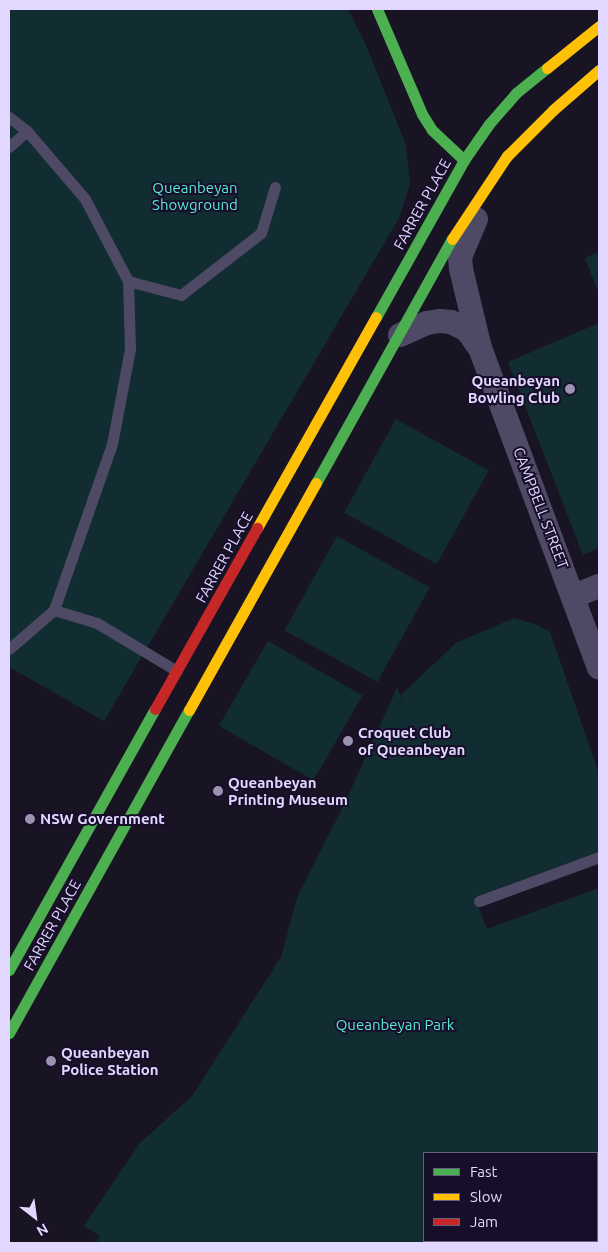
<!DOCTYPE html>
<style>
body{margin:0}
#map{position:relative;width:608px;height:1252px;overflow:hidden;background:#191424;font-family:Ubuntu,sans-serif}
div>[style]{position:absolute}
.green>*{inset:0;background:#122d32;transform-origin:0 0}
.lane>*{height:11px;margin:-5.5px;padding:0 5.5px;transform-origin:5.5px;border-radius:5.5px;background:#4e4965}
.street>*{height:24px;margin:-12px;padding:0 12px;transform-origin:12px;border-radius:12px;background:#4e4965}
.fast>*{height:11px;margin:-5.5px;padding:0 5.5px;transform-origin:5.5px;border-radius:5.5px;background:#4caf50}
.slow>*{height:11px;margin:-5.5px;padding:0 5.5px;transform-origin:5.5px;border-radius:5.5px;background:#ffc107}
.jam>*{height:11px;margin:-5.5px;padding:0 5.5px;transform-origin:5.5px;border-radius:5.5px;background:#c62828}
.dots>*{width:14px;height:14px;translate:-50% -50%;box-sizing:border-box;border:2px solid #170e2a;border-radius:50%}
span{translate:-50% -50%;white-space:nowrap;text-align:center;line-height:1.15;-webkit-text-stroke:4px #170e2a;paint-order:stroke}
.park-label{font-size:15px;color:#59e9d8}
.street-label{font-size:15px;color:#e1d7ff}
.poi-label{font-size:15px;color:#e1d7ff;font-weight:700}
.right{translate:-100% -50%;text-align:right}
.left{translate:0 -50%;text-align:left}
.frame{position:absolute;inset:0;border:10px solid #e1d7ff;pointer-events:none}
.legend{position:absolute;left:423px;top:1152px;width:175px;height:90px;box-sizing:border-box;background:#170e2a;border:1px solid #685e7f;margin:0;padding:6px 9px;list-style:none;font-size:15px;color:#e1d7ff}
.legend li{display:flex;align-items:center;gap:10px;height:25px}
.legend b{width:25px;border:1px solid #685e7f}
.north{position:absolute;left:10px;top:1192px;width:50px;height:50px;-webkit-text-stroke:4px #170e2a;paint-order:stroke;rotate:150deg;font-size:14px;font-weight:700;line-height:20px;text-align:center;color:#e1d7ff}
.north::after{content:'';display:block;margin:auto;width:18px;height:22px;background:#e1d7ff;clip-path:polygon(50% 0,100% 100%,50% 72%,0 100%)}
</style>
<div id="map">
<div class="green">
<i style="clip-path:polygon(9px 9px,348px 9px,366px 45px,406px 145px,410px 184px,399px 218px,104px 721px,11px 668px,9px 671px)"></i>
<i style="clip-path:polygon(599px 252px,599px 294px,585px 258px)"></i>
<i style="clip-path:polygon(599px 323px,599px 548px,583px 555px,508px 362px)"></i>
<i style="left:396px;top:419px;width:106px;height:107px;rotate:29deg"></i>
<i style="left:337px;top:536px;width:106px;height:108px;rotate:29deg"></i>
<i style="clip-path:polygon(evenodd,514px 618px,535px 624px,550px 632px,599px 774px,599px 852px,475px 897px,487px 929px,599px 888px,599px 1243px,96px 1243px,100px 1236px,84px 1226px,140px 1143px,192px 1096px,281px 957px,298px 895px,343px 807px,397px 688px,405px 707px,401px 695px,456px 643px,514px 618px,424px 1153px,597px 1153px,597px 1241px,424px 1241px,424px 1153px)"></i>
<i style="left:268px;top:641px;width:109px;height:98px;rotate:30deg"></i>
</div>
<div class="lane">
<i style="left:9px;top:117px;width:23px;rotate:38deg"></i>
<i style="left:9px;top:147px;width:24px;rotate:-42deg"></i>
<i style="left:27px;top:131px;width:89px;rotate:49.5deg"></i>
<i style="left:85px;top:199px;width:93px;rotate:62.3deg"></i>
<i style="left:128px;top:281px;width:68px;rotate:88.3deg"></i>
<i style="left:130px;top:349px;width:97px;rotate:100.7deg"></i>
<i style="left:112px;top:444px;width:176px;rotate:109.3deg"></i>
<i style="left:54px;top:610px;width:45px;rotate:16.8deg"></i>
<i style="left:97px;top:623px;width:93px;rotate:31deg"></i>
<i style="left:128px;top:281px;width:55px;rotate:14.8deg"></i>
<i style="left:181px;top:295px;width:101px;rotate:-37.8deg"></i>
<i style="left:261px;top:233px;width:48px;rotate:-73.1deg"></i>
<i style="left:9px;top:649px;width:60px;rotate:-40.9deg"></i>
<i style="left:479px;top:901px;width:128px;rotate:-20.1deg"></i>
</div>
<div class="street">
<i style="left:476px;top:219px;width:41px;rotate:112.8deg"></i>
<i style="left:460px;top:257px;width:12px;rotate:85deg"></i>
<i style="left:461px;top:269px;width:81px;rotate:76.5deg"></i>
<i style="left:480px;top:348px;width:341px;rotate:69.6deg"></i>
<i style="left:400px;top:335px;width:30px;rotate:-24deg"></i>
<i style="left:427px;top:323px;width:13px;rotate:-9deg"></i>
<i style="left:440px;top:321px;width:11px;rotate:5deg"></i>
<i style="left:451px;top:322px;width:18px;rotate:27deg"></i>
<i style="left:467px;top:330px;width:21px;rotate:55deg"></i>
<i style="left:574px;top:596px;width:27px;rotate:-22deg"></i>
</div>
<div class="fast">
<i style="left:377px;top:9px;width:114px;rotate:66.8deg"></i>
<i style="left:422px;top:114px;width:19px;rotate:58deg"></i>
<i style="left:432px;top:130px;width:44px;rotate:43.2deg"></i>
<i style="left:376px;top:317px;width:180px;rotate:-60.7deg"></i>
<i style="left:464px;top:160px;width:44px;rotate:-55.2deg"></i>
<i style="left:489px;top:124px;width:41px;rotate:-48.9deg"></i>
<i style="left:516px;top:93px;width:40px;rotate:-39deg"></i>
<i style="left:316px;top:483px;width:279px;rotate:-60.9deg"></i>
<i style="left:9px;top:970px;width:299px;rotate:-60.8deg"></i>
<i style="left:9px;top:1033px;width:370px;rotate:-60.9deg"></i>
</div>
<div class="slow">
<i style="left:547px;top:68px;width:67px;rotate:-38.9deg"></i>
<i style="left:452px;top:239px;width:100px;rotate:-56.5deg"></i>
<i style="left:507px;top:156px;width:65px;rotate:-45deg"></i>
<i style="left:553px;top:110px;width:61px;rotate:-41deg"></i>
<i style="left:257px;top:528px;width:242px;rotate:-60.6deg"></i>
<i style="left:189px;top:710px;width:260px;rotate:-60.8deg"></i>
</div>
<div class="jam">
<i style="left:155px;top:709px;width:208px;rotate:-60.6deg"></i>
</div>
<div class="dots">
<i style="left:570px;top:389px;background:#9b93b2"></i>
<i style="left:348px;top:741px;background:#9b93b2"></i>
<i style="left:218px;top:791px;background:#9b93b2"></i>
<i style="left:30px;top:819px;background:#9b93b2"></i>
<i style="left:51px;top:1061px;background:#9b93b2"></i>
</div>
<div class="park-label">
<span style="left:195px;top:196px">Queanbeyan<br>Showground</span>
<span style="left:395px;top:1025px">Queanbeyan Park</span>
</div>
<div class="street-label">
<span style="left:422px;top:204px;rotate:-61deg">FARRER PLACE</span>
<span style="left:541px;top:508px;rotate:69deg">CAMPBELL STREET</span>
<span style="left:224px;top:557px;rotate:-61deg">FARRER PLACE</span>
<span style="left:52px;top:925px;rotate:-61deg">FARRER PLACE</span>
</div>
<div class="poi-label">
<span class="right" style="left:560px;top:389px">Queanbeyan<br>Bowling Club</span>
<span class="left" style="left:358px;top:741px">Croquet Club<br>of Queanbeyan</span>
<span class="left" style="left:228px;top:791px">Queanbeyan<br>Printing Museum</span>
<span class="left" style="left:40px;top:819px">NSW Government</span>
<span class="left" style="left:61px;top:1061px">Queanbeyan<br>Police Station</span>
</div>
<div class="frame"></div>
<ul class="legend">
<li><b style="height:6px;background:#4caf50"></b>Fast</li>
<li><b style="height:6px;background:#ffc107"></b>Slow</li>
<li><b style="height:6px;background:#c62828"></b>Jam</li>
</ul>
<div class="north">N</div>
</div>
